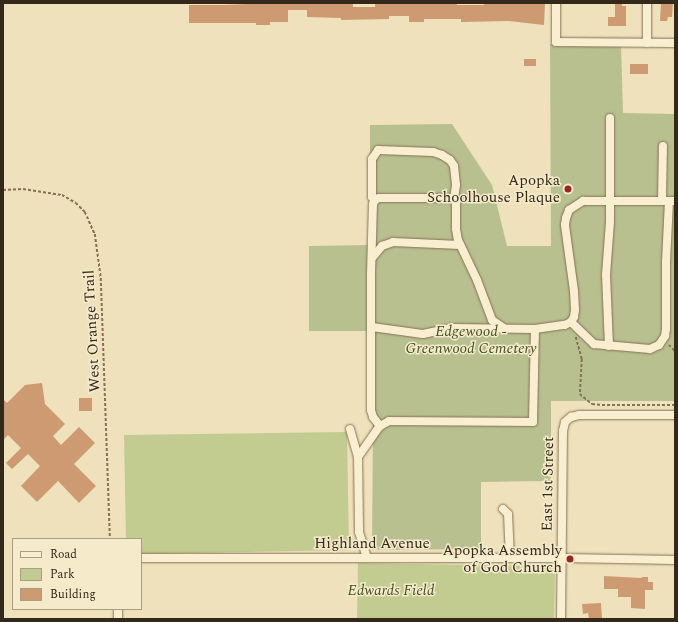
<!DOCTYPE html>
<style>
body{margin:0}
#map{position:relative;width:678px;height:622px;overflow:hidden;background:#eee1bc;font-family:Spectral,serif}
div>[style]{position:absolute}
.green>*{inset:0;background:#c2cb90;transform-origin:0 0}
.cemetery>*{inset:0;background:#b8c090}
.building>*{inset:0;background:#cd9a71;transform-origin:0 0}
.path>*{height:1.5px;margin-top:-0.75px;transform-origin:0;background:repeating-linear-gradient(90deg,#857155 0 3px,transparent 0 5px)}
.roads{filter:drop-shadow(0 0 1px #857155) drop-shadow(0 0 1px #857155)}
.minor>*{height:8px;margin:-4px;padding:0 4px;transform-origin:4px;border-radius:4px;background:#f9eecf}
.dots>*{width:11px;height:11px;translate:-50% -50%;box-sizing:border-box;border:2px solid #f5ebcb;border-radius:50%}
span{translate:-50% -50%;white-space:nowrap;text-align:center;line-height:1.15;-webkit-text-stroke:3px #f5ebcb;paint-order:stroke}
.poi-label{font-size:15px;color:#34281b}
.right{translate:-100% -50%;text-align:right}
.street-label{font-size:15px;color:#34281b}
.park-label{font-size:15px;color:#435121;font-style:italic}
.frame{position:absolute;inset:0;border:4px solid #34281b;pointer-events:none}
.legend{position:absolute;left:12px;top:538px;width:130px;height:72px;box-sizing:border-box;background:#f5ebcb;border:1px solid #a89d85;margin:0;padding:5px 7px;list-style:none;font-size:12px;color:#34281b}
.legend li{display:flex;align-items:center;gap:8px;height:20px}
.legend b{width:20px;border:1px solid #a89d85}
</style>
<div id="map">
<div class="green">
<i style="clip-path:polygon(347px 432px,349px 550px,141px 554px,141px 539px,126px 539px,124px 435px)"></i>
<i style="left:358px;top:563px;width:197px;height:56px;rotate:1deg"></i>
</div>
<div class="cemetery">
<i style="clip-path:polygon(550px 44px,621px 44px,623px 113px,675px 114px,675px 401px,551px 401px,551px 481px,481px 482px,481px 549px,372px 550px,373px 421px,370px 421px,370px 331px,309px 331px,309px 246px,370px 245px,370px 125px,452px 124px,492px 185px,507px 246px,551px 246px)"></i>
</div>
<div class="building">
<i style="clip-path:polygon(273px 3px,353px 3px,353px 7px,375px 7px,375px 3px,456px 3px,457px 5px,484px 5px,484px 3px,545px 3px,544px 25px,509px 21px,461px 22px,461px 19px,424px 19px,424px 22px,409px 22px,409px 16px,389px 16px,389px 19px,341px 20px,341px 18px,307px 17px,307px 10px,288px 10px,288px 22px,270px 22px,270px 25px,256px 25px,256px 23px,189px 23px,189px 5px,222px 5px)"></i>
<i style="clip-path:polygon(615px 3px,622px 3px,622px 6px,626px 6px,626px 26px,608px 26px,608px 17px,615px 17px)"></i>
<i style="clip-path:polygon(661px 3px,673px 3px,672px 17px,668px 17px,667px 21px,660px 21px)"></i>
<i style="left:524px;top:59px;width:12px;height:7px"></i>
<i style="left:630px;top:64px;width:18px;height:10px"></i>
<i style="clip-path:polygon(42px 383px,45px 404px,65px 424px,53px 436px,61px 445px,79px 427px,95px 443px,74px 464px,96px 486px,79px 503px,58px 481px,37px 502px,21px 486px,40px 466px,28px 454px,12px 469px,6px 463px,21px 448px,8px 435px,3px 440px,3px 399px,7px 403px,25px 385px)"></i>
<i style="left:92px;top:398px;width:13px;height:13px;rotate:90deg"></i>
<i style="clip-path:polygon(604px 576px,641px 578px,642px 577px,648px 577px,648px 582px,653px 582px,653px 590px,645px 590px,645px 609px,631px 608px,631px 597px,618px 597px,618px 589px,604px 589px)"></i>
<i style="clip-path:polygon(601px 603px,602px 619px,589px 619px,588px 613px,583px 614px,582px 604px)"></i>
</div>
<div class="path">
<i style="left:3px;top:190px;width:20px;rotate:-3deg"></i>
<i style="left:23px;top:189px;width:39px;rotate:9deg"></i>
<i style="left:62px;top:195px;width:16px;rotate:30deg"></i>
<i style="left:76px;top:203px;width:13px;rotate:45deg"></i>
<i style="left:85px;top:212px;width:24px;rotate:66deg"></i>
<i style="left:95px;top:234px;width:44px;rotate:82.2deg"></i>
<i style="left:101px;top:278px;width:261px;rotate:88deg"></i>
<i style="left:576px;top:337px;width:23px;rotate:75deg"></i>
<i style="left:582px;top:359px;width:35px;rotate:93deg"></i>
<i style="left:580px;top:394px;width:16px;rotate:40deg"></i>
<i style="left:592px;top:404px;width:10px;rotate:6deg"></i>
<i style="left:602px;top:405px;width:73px"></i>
<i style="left:669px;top:345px;width:8px;rotate:45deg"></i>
</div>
<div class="roads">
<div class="minor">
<i style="left:556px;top:3px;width:39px;rotate:90deg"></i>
<i style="left:556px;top:42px;width:119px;rotate:0.5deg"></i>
<i style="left:647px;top:3px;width:40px;rotate:90deg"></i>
<i style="left:375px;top:200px;width:4px;rotate:-135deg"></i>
<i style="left:372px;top:197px;width:38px;rotate:-90deg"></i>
<i style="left:372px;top:159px;width:11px;rotate:-56deg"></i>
<i style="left:378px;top:150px;width:55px;rotate:2.1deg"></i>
<i style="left:433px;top:152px;width:9px;rotate:18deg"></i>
<i style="left:442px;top:155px;width:9px;rotate:32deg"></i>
<i style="left:450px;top:160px;width:7px;rotate:56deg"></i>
<i style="left:454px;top:166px;width:19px;rotate:84deg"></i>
<i style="left:456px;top:185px;width:14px;rotate:98deg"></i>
<i style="left:662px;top:201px;width:55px;rotate:-89deg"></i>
<i style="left:372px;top:258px;width:16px;rotate:-50deg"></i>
<i style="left:382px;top:246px;width:12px;rotate:-20deg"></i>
<i style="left:393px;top:242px;width:67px;rotate:2.6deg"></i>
<i style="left:571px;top:322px;width:32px;rotate:44deg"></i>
<i style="left:594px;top:344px;width:56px;rotate:5.1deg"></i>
<i style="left:650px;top:349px;width:10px;rotate:-24deg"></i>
<i style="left:659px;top:345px;width:11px;rotate:-56deg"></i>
<i style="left:665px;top:336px;width:7px;rotate:-82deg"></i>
<i style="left:666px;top:329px;width:67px;rotate:-90deg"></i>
<i style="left:666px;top:262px;width:61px;rotate:-87.2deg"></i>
<i style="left:372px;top:327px;width:51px;rotate:7.8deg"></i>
<i style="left:423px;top:334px;width:29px;rotate:-12deg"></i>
<i style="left:451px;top:328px;width:84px;rotate:0.7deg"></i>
<i style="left:535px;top:329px;width:30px;rotate:-8deg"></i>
<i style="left:565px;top:325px;width:7px;rotate:-27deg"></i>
<i style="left:571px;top:322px;width:6px;rotate:-59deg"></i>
<i style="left:574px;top:317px;width:7px;rotate:-82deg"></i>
<i style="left:575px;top:310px;width:19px;rotate:-93deg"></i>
<i style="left:574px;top:291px;width:67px;rotate:-97.8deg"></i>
<i style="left:565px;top:225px;width:7px;rotate:-82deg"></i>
<i style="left:566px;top:218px;width:9px;rotate:-69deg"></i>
<i style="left:569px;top:210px;width:17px;rotate:-33deg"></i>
<i style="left:583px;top:201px;width:92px"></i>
<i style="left:609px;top:346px;width:71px;rotate:-92.4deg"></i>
<i style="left:606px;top:275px;width:53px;rotate:-85.7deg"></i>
<i style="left:610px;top:222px;width:104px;rotate:-90deg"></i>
<i style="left:380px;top:426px;width:11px;rotate:-128deg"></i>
<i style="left:373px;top:417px;width:7px;rotate:-106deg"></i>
<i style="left:371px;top:410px;width:136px;rotate:-90deg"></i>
<i style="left:371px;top:274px;width:70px;rotate:-88.4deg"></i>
<i style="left:373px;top:204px;width:4px;rotate:-63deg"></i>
<i style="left:375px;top:200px;width:4px;rotate:-27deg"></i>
<i style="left:379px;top:198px;width:71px"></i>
<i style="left:450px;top:198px;width:4px;rotate:14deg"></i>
<i style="left:454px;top:199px;width:4px;rotate:63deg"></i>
<i style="left:456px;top:203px;width:26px;rotate:90deg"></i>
<i style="left:456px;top:229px;width:11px;rotate:80deg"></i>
<i style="left:458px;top:240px;width:44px;rotate:64.6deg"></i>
<i style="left:477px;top:280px;width:43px;rotate:69.4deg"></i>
<i style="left:492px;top:320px;width:14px;rotate:34deg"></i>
<i style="left:350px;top:429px;width:29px;rotate:74deg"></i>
<i style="left:358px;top:457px;width:75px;rotate:89.2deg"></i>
<i style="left:359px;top:532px;width:27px;rotate:73deg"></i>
<i style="left:358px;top:457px;width:38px;rotate:-55deg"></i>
<i style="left:380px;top:426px;width:10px;rotate:-29deg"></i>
<i style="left:389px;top:421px;width:144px;rotate:0.4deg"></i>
<i style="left:533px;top:422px;width:93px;rotate:-88.8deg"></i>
<i style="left:503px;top:509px;width:7px;rotate:45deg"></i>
<i style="left:508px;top:514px;width:44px;rotate:87.4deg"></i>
<i style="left:141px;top:558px;width:420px"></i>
<i style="left:561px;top:558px;width:114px;rotate:1deg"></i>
<i style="left:118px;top:609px;width:10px;rotate:90deg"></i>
<i style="left:561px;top:619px;width:188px;rotate:-89.4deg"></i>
<i style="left:563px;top:431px;width:9px;rotate:-77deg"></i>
<i style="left:565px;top:422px;width:8px;rotate:-40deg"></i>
<i style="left:571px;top:417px;width:8px;rotate:-14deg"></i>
<i style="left:579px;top:415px;width:96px"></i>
</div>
</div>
<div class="dots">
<i style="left:568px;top:189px;background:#952825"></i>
<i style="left:570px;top:559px;background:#952825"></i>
</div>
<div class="poi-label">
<span class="right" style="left:560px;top:189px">Apopka<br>Schoolhouse Plaque</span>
<span class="right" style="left:562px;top:559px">Apopka Assembly<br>of God Church</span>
</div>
<div class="street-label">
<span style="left:92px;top:331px;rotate:-93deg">West Orange Trail</span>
<span style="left:548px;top:484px;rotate:-89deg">East 1st Street</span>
<span style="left:372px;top:544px">Highland Avenue</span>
</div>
<div class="park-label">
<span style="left:471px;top:340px">Edgewood -<br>Greenwood Cemetery</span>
<span style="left:391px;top:591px">Edwards Field</span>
</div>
<div class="frame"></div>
<ul class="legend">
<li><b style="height:5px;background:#f9eecf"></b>Road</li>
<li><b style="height:11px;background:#c2cb90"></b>Park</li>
<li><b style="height:11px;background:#cd9a71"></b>Building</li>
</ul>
</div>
